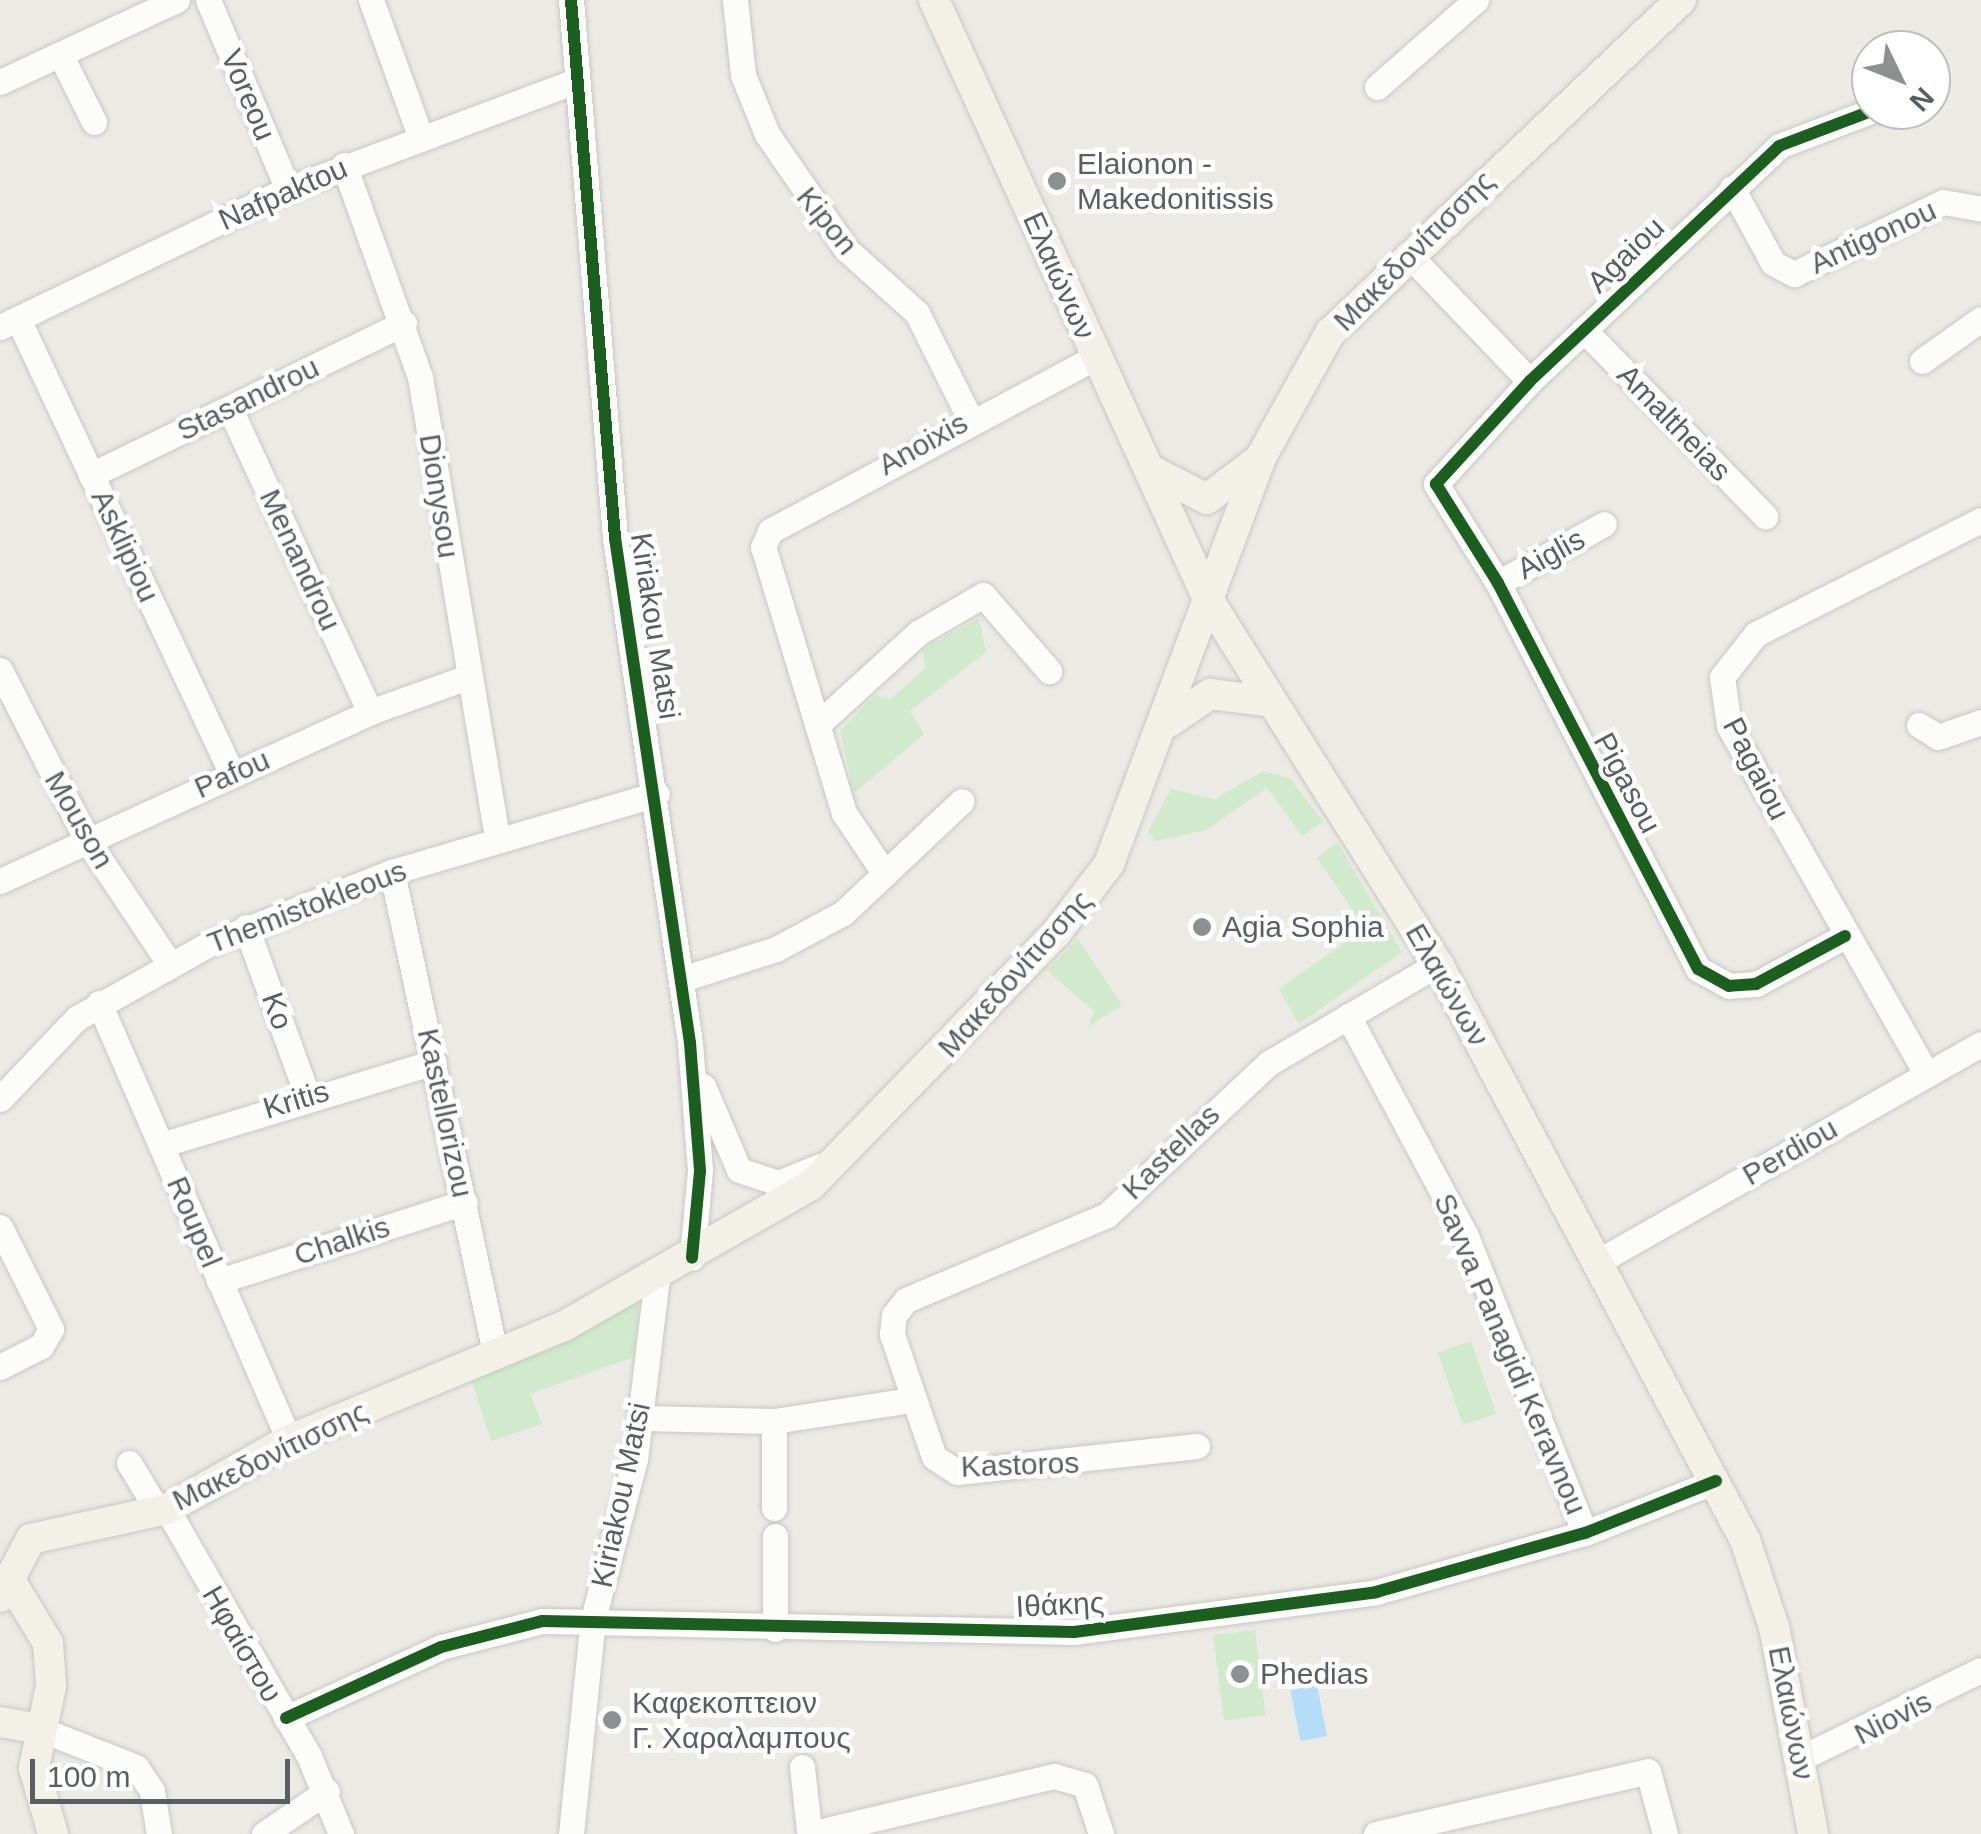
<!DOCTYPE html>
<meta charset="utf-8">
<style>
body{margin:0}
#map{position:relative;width:1981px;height:1834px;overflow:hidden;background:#ebeae4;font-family:Arial,sans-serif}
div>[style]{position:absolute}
.green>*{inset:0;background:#d1e9cd;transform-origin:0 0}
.water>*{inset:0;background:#b6ddf7;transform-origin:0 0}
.roads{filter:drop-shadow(0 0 2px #c7c7c5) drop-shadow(0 0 2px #c7c7c5)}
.minor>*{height:25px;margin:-12.5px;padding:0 12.5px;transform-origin:12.5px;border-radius:12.5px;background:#fcfcfb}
.major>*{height:30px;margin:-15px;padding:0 15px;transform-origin:15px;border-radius:15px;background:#f2f0e7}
.cycleway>*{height:12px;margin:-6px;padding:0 6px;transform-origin:6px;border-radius:6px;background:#1b5e20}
.dots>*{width:28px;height:28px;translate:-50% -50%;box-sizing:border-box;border:5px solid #fff;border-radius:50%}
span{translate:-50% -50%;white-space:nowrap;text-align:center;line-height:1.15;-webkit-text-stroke:9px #fff;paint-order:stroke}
.street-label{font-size:30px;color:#5a5e63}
.poi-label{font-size:30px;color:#5a5e63}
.left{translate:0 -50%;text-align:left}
.north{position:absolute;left:1851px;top:30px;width:100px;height:100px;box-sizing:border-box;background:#fff;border:2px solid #bdbfc1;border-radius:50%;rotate:133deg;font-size:28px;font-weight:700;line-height:40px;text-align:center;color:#5a5e63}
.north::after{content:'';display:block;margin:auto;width:35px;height:45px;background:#8d8f90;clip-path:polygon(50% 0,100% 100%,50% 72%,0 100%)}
.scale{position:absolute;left:30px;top:1759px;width:260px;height:45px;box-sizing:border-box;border:5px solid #5a5e63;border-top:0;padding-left:12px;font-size:30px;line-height:35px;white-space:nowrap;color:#5a5e63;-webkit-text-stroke:8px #fff;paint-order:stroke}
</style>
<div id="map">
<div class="green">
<i style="clip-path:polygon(979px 618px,986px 652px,910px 711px,924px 734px,854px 793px,840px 731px,875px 695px,890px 699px,925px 669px,923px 649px)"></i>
<i style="clip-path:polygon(1263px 771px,1290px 778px,1323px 822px,1302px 836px,1267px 788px,1206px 830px,1156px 841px,1148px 832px,1171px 789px,1215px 799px)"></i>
<i style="clip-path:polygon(1337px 842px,1402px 952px,1299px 1024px,1279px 989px,1365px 928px,1317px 858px)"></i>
<i style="clip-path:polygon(1078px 939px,1122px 1005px,1088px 1027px,1094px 1011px,1047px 970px)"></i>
<i style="clip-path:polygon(639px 1302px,634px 1357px,530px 1394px,542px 1424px,491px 1441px,471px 1378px)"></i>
<i style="left:1471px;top:1341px;width:77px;height:35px;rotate:71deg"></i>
<i style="left:1255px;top:1630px;width:86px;height:42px;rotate:83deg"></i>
</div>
<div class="water">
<i style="left:1317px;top:1685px;width:52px;height:27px;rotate:79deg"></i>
</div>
<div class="roads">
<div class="minor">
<i style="left:208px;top:0;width:205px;rotate:67.1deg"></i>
<i style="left:371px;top:0;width:144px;rotate:70.1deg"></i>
<i style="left:571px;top:0;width:540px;rotate:85.32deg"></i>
<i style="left:615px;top:538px;width:511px;rotate:81.55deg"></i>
<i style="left:690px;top:1043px;width:128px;rotate:85.5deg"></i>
<i style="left:700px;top:1171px;width:87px;rotate:95.3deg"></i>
<i style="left:735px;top:0;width:75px;rotate:83.9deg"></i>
<i style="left:743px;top:75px;width:64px;rotate:67.9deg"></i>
<i style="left:767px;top:134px;width:140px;rotate:55.5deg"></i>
<i style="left:846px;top:249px;width:96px;rotate:42deg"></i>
<i style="left:917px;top:313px;width:116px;rotate:63.4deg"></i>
<i style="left:60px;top:54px;width:76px;rotate:63.4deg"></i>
<i style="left:0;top:82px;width:195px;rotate:-24.9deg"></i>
<i style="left:1377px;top:87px;width:132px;rotate:-41.3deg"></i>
<i style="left:344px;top:165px;width:225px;rotate:70.3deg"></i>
<i style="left:420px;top:377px;width:467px;rotate:80.5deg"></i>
<i style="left:1732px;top:188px;width:85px;rotate:61.3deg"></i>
<i style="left:1773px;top:263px;width:24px;rotate:28deg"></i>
<i style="left:1794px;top:274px;width:165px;rotate:-25.8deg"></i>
<i style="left:1943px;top:202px;width:39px;rotate:10deg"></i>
<i style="left:1408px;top:254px;width:176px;rotate:46.2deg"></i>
<i style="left:18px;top:319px;width:503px;rotate:64.81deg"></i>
<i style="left:0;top:327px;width:319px;rotate:-25.6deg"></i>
<i style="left:288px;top:189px;width:307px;rotate:-20.6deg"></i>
<i style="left:1584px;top:330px;width:260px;rotate:45.8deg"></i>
<i style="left:1922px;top:361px;width:72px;rotate:-35.4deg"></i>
<i style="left:230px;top:409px;width:334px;rotate:65.2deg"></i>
<i style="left:91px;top:475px;width:348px;rotate:-25.9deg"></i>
<i style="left:1498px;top:583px;width:121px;rotate:-29.1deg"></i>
<i style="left:0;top:670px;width:191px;rotate:62.9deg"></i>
<i style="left:87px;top:840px;width:148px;rotate:56.3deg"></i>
<i style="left:817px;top:725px;width:137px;rotate:-42.3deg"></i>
<i style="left:918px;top:633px;width:75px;rotate:-30.3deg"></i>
<i style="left:983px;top:595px;width:101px;rotate:49deg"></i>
<i style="left:1919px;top:725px;width:22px;rotate:32deg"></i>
<i style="left:1938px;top:737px;width:46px;rotate:-19.2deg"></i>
<i style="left:392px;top:872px;width:493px;rotate:77.9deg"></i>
<i style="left:885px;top:874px;width:73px;rotate:-123.9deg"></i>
<i style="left:844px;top:813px;width:278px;rotate:-106.9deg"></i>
<i style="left:763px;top:547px;width:17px;rotate:-66deg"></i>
<i style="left:770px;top:531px;width:370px;rotate:-28.1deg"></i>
<i style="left:0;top:881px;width:407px;rotate:-24.5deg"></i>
<i style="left:370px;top:712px;width:104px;rotate:-19.7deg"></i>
<i style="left:246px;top:927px;width:179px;rotate:70deg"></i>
<i style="left:1845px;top:936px;width:101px;rotate:151.7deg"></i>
<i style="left:1756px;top:984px;width:27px;rotate:176deg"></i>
<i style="left:1729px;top:986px;width:35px;rotate:-151deg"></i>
<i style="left:1698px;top:969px;width:435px;rotate:-117.4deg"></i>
<i style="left:1498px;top:583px;width:117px;rotate:-122.1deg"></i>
<i style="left:1436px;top:484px;width:139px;rotate:-47.6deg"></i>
<i style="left:1530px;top:381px;width:342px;rotate:-43.3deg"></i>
<i style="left:1779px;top:146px;width:102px;rotate:-20.8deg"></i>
<i style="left:682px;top:979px;width:99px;rotate:-17.7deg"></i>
<i style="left:776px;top:949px;width:76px;rotate:-28.2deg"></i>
<i style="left:843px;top:913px;width:163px;rotate:-43.3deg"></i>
<i style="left:99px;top:1003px;width:477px;rotate:66.5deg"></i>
<i style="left:1348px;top:1016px;width:250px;rotate:61.8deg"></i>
<i style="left:1466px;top:1236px;width:320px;rotate:68.2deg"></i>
<i style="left:1926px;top:1073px;width:399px;rotate:-119.6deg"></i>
<i style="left:1729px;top:726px;width:49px;rotate:-98.1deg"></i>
<i style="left:1722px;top:677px;width:55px;rotate:-51.7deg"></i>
<i style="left:1756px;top:634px;width:252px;rotate:-26.9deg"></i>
<i style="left:703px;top:1086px;width:91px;rotate:66.8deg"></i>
<i style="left:739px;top:1170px;width:41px;rotate:18.4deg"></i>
<i style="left:778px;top:1183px;width:45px;rotate:-22deg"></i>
<i style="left:0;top:1099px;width:112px;rotate:-46.5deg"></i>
<i style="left:77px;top:1018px;width:151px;rotate:-29.3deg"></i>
<i style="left:209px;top:944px;width:197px;rotate:-21.5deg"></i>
<i style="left:392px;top:872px;width:276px;rotate:-16.4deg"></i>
<i style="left:161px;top:1145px;width:285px;rotate:-16.9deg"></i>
<i style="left:0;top:1227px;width:114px;rotate:63.4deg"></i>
<i style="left:51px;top:1329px;width:20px;rotate:120deg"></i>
<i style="left:41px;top:1346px;width:46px;rotate:152.9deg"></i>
<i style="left:1599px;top:1261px;width:439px;rotate:-29.6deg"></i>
<i style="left:219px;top:1281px;width:258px;rotate:-17.8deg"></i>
<i style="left:642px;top:1418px;width:132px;rotate:1.3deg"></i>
<i style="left:774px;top:1421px;width:139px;rotate:-8.7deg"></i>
<i style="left:774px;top:1421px;width:87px;rotate:90deg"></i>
<i style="left:1197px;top:1446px;width:241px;rotate:173.8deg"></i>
<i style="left:957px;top:1472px;width:27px;rotate:-147deg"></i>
<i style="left:934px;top:1457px;width:130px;rotate:-108.9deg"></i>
<i style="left:892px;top:1334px;width:19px;rotate:-84deg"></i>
<i style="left:894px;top:1315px;width:19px;rotate:-51deg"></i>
<i style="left:906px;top:1300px;width:218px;rotate:-22.9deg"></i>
<i style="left:1107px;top:1215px;width:222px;rotate:-43.2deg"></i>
<i style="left:1269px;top:1063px;width:196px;rotate:-30.4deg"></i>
<i style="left:129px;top:1463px;width:56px;rotate:58.9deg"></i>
<i style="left:167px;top:1509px;width:285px;rotate:60.1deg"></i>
<i style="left:309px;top:1756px;width:84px;rotate:67.7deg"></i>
<i style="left:775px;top:1536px;width:93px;rotate:90deg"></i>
<i style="left:286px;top:1718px;width:170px;rotate:-24.6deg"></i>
<i style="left:441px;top:1647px;width:104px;rotate:-14.4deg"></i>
<i style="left:542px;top:1621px;width:532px;rotate:1.18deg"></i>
<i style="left:1074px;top:1632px;width:305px;rotate:-7.5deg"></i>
<i style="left:1376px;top:1592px;width:217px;rotate:-15.8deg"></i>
<i style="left:1585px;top:1533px;width:141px;rotate:-21.7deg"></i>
<i style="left:40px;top:1729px;width:103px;rotate:21.6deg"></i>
<i style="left:136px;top:1767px;width:29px;rotate:56deg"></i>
<i style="left:152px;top:1791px;width:44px;rotate:80.8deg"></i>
<i style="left:1801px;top:1758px;width:200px;rotate:-26.1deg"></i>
<i style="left:802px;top:1767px;width:63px;rotate:83.7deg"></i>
<i style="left:264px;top:1834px;width:76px;rotate:-34.3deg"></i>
<i style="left:571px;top:1834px;width:216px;rotate:-84.2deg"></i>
<i style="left:593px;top:1619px;width:165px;rotate:-75.3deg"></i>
<i style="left:635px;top:1459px;width:184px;rotate:-83.1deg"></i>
<i style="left:810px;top:1834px;width:251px;rotate:-13.4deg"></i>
<i style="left:1054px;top:1776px;width:32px;rotate:16deg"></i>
<i style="left:1085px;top:1785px;width:52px;rotate:71.9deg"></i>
<i style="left:1376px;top:1834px;width:279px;rotate:-13deg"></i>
<i style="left:1648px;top:1771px;width:65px;rotate:74.9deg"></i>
</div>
<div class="major">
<i style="left:934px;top:0;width:661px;rotate:65.41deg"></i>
<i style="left:1209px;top:601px;width:429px;rotate:57.8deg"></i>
<i style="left:1438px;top:964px;width:653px;rotate:61.94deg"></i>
<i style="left:1745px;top:1540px;width:92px;rotate:71.6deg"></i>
<i style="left:1774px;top:1627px;width:211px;rotate:79.3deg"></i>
<i style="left:1149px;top:469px;width:65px;rotate:27.3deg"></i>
<i style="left:1207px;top:499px;width:61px;rotate:-37.1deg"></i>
<i style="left:1169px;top:722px;width:50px;rotate:-34.3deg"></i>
<i style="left:1210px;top:694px;width:55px;rotate:7.3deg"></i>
<i style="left:11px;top:1582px;width:71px;rotate:58.8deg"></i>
<i style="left:48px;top:1643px;width:43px;rotate:86deg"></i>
<i style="left:51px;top:1686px;width:84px;rotate:101.7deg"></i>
<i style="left:34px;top:1768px;width:69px;rotate:73.9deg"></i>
<i style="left:0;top:1597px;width:66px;rotate:-61.9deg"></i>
<i style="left:31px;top:1539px;width:139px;rotate:-12.4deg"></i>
<i style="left:167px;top:1509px;width:140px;rotate:-29.5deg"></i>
<i style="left:289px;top:1440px;width:298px;rotate:-22.5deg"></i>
<i style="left:564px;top:1326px;width:284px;rotate:-29.7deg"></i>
<i style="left:811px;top:1185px;width:353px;rotate:-45.8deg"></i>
<i style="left:1057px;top:932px;width:86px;rotate:-52.6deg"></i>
<i style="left:1109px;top:864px;width:434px;rotate:-69.5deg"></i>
<i style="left:1261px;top:457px;width:142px;rotate:-60.9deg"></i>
<i style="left:1330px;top:333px;width:484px;rotate:-43.5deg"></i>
<i style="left:0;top:1722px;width:41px;rotate:9.9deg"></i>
</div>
</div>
<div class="cycleway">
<i style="left:571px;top:0;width:540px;rotate:85.32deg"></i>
<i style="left:615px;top:538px;width:511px;rotate:81.55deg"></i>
<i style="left:690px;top:1043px;width:128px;rotate:85.5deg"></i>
<i style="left:700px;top:1171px;width:87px;rotate:95.3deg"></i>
<i style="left:1845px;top:936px;width:101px;rotate:151.7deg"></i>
<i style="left:1756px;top:984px;width:27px;rotate:176deg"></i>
<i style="left:1729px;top:986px;width:35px;rotate:-151deg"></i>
<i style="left:1698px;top:969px;width:435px;rotate:-117.4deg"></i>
<i style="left:1498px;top:583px;width:117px;rotate:-122.1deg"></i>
<i style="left:1436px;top:484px;width:139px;rotate:-47.6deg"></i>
<i style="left:1530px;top:381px;width:342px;rotate:-43.3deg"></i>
<i style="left:1779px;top:146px;width:102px;rotate:-20.8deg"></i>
<i style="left:286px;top:1718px;width:170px;rotate:-24.6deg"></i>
<i style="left:441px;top:1647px;width:104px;rotate:-14.4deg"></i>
<i style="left:542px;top:1621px;width:532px;rotate:1.18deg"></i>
<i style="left:1074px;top:1632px;width:305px;rotate:-7.5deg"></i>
<i style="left:1376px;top:1592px;width:217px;rotate:-15.8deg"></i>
<i style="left:1585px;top:1533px;width:141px;rotate:-21.7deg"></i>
</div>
<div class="dots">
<i style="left:1057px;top:181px;background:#8d8f90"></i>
<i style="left:1202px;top:927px;background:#8d8f90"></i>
<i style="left:1240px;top:1674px;background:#8d8f90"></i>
<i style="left:612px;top:1720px;background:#8d8f90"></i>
</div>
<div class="street-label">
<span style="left:248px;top:95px;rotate:67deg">Voreou</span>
<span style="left:283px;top:194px;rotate:-24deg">Nafpaktou</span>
<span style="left:827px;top:221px;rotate:51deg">Kipon</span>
<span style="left:1873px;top:237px;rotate:-25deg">Antigonou</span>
<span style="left:1414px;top:251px;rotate:-45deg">Μακεδονίτισσης</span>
<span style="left:1626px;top:255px;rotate:-44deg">Agaiou</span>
<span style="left:1059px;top:276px;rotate:66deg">Ελαιώνων</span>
<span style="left:248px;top:399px;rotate:-26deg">Stasandrou</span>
<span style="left:1674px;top:423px;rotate:46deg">Amaltheias</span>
<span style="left:923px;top:444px;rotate:-29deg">Anoixis</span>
<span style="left:439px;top:496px;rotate:81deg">Dionysou</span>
<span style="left:125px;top:546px;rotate:65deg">Asklipiou</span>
<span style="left:1551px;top:554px;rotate:-29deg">Aiglis</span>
<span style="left:300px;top:560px;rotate:65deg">Menandrou</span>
<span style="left:655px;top:626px;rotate:81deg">Kiriakou Matsi</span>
<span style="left:1756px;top:769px;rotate:63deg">Pagaiou</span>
<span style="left:232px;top:774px;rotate:-24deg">Pafou</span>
<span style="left:1627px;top:783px;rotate:62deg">Pigasou</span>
<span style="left:79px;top:820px;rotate:60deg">Mouson</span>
<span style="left:307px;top:907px;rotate:-21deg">Themistokleous</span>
<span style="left:1015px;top:974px;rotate:-48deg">Μακεδονίτισσης</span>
<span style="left:1447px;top:985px;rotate:60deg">Ελαιώνων</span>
<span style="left:277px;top:1011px;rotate:70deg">Ko</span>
<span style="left:296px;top:1100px;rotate:-17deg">Kritis</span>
<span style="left:445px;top:1113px;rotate:78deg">Kastellorizou</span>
<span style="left:1171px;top:1152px;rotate:-44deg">Kastellas</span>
<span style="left:1790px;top:1152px;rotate:-30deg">Perdiou</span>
<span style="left:194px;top:1222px;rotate:67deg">Roupel</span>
<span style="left:342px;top:1241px;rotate:-18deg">Chalkis</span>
<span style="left:1510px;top:1354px;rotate:67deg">Savva Panagidi Keravnou</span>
<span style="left:270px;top:1456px;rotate:-26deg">Μακεδονίτισσης</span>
<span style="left:1020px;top:1465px;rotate:-2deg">Kastoros</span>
<span style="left:621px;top:1495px;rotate:-78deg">Kiriakou Matsi</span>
<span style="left:1060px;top:1605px;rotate:-3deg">Ιθάκης</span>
<span style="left:242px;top:1644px;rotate:60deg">Ηφαίστου</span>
<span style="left:1791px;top:1713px;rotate:79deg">Ελαιώνων</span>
<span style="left:1893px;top:1718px;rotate:-27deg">Niovis</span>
</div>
<div class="poi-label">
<span class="left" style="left:1077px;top:181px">Elaionon -<br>Makedonitissis</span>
<span class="left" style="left:1222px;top:927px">Agia Sophia</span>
<span class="left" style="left:1260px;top:1674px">Phedias</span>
<span class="left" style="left:632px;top:1720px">Καφεκοπτειον<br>Γ. Χαραλαμπους</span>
</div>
<div class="north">N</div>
<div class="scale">100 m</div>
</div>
